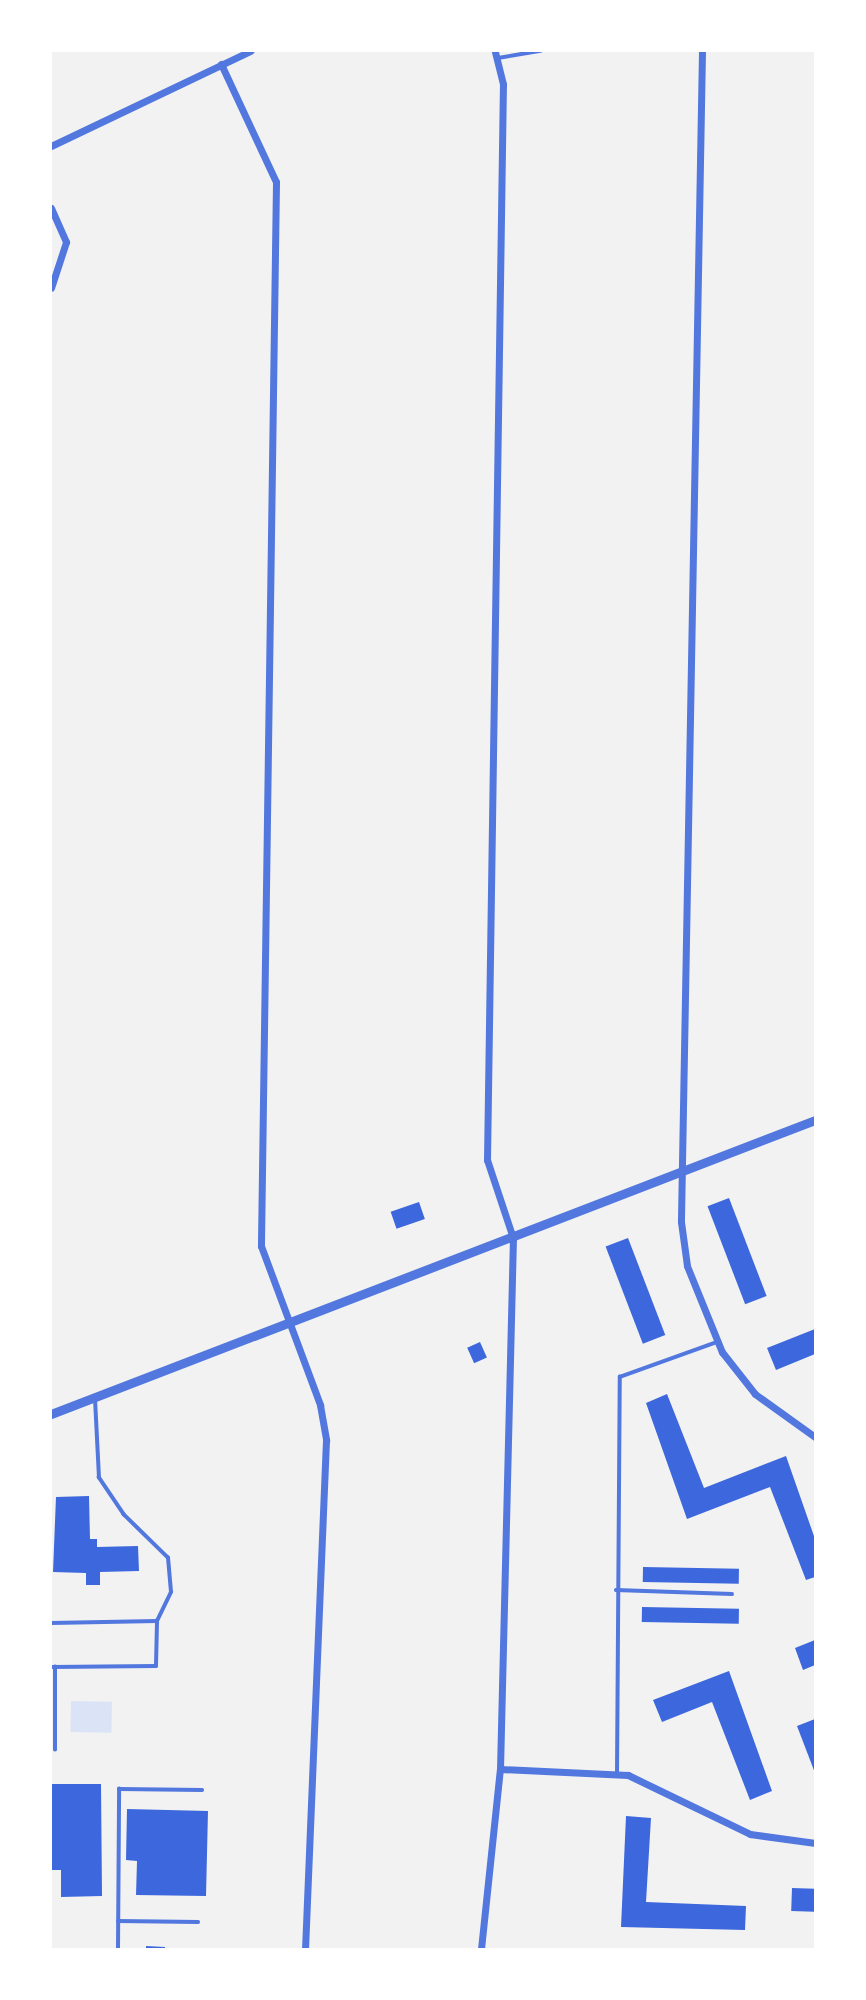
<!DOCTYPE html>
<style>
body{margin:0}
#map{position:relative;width:866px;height:2000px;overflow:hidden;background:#f2f2f2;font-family:Ubuntu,sans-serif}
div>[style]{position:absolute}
.green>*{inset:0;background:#dbe4f7;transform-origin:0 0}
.building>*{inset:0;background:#3d67dc;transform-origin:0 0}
.service>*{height:3.5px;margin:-1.75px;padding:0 1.75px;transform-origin:1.75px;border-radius:1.75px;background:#5277de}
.minor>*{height:7px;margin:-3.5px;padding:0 3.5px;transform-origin:3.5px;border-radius:3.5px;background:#5277de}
.tertiary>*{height:9px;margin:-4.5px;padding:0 4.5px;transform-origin:4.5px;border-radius:4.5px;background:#5277de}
span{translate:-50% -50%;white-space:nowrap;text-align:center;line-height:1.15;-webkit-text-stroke:7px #fff;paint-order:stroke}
.frame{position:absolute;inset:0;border:52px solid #fff;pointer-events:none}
</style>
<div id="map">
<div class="green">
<i style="left:71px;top:1701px;width:41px;height:31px;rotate:1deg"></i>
</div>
<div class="building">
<i style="left:729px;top:1198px;width:105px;height:23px;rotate:69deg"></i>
<i style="left:419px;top:1202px;width:18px;height:30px;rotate:71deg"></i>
<i style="left:628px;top:1238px;width:104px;height:24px;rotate:69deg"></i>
<i style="clip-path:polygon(815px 1329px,815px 1354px,776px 1370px,767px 1348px)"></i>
<i style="left:480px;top:1342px;width:17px;height:14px;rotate:66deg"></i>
<i style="clip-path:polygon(667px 1394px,704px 1488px,786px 1456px,815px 1539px,815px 1577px,806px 1580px,770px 1487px,687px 1519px,646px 1403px)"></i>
<i style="clip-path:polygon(89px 1496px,90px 1539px,97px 1539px,97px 1547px,138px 1546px,139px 1571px,100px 1572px,100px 1585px,86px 1585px,86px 1573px,53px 1572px,56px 1497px)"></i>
<i style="left:643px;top:1567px;width:96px;height:15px;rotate:1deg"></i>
<i style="left:642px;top:1607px;width:97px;height:15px;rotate:1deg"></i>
<i style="clip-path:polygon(815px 1640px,815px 1665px,803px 1670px,795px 1648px)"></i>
<i style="clip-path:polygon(729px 1671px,772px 1791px,750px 1800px,712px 1702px,662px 1722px,653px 1700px)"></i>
<i style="clip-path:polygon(815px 1719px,815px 1773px,797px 1726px)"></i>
<i style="clip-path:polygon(51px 1784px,101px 1784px,102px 1896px,61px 1897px,61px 1870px,51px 1870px)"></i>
<i style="clip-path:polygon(127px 1809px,208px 1811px,206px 1896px,136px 1895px,137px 1861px,126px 1860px)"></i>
<i style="clip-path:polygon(626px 1816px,651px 1818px,646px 1902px,746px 1906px,745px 1930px,621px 1927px)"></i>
<i style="left:792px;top:1888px;width:23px;height:23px;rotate:2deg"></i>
<i style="clip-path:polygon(146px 1946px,165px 1947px,165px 1949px,146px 1949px)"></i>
</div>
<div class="service">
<i style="left:498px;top:58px;width:43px;rotate:-9.5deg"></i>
<i style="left:616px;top:1590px;width:116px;rotate:2deg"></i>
<i style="left:51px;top:1623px;width:106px;rotate:-1.1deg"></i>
<i style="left:51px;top:1667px;width:105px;rotate:-0.5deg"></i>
<i style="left:156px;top:1666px;width:45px;rotate:-88.7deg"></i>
<i style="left:157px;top:1621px;width:32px;rotate:-64deg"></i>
<i style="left:171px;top:1592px;width:34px;rotate:-95deg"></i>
<i style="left:168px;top:1558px;width:62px;rotate:-135.7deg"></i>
<i style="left:124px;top:1515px;width:45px;rotate:-124deg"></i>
<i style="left:99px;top:1478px;width:79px;rotate:-92.9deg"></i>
<i style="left:55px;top:1750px;width:83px;rotate:-90deg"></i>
<i style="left:617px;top:1774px;width:397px;rotate:-89.6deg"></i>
<i style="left:620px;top:1377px;width:103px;rotate:-19.8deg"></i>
<i style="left:118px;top:1921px;width:80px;rotate:0.7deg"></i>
<i style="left:118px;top:1949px;width:160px;rotate:-89.6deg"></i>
<i style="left:119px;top:1789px;width:83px;rotate:0.7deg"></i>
</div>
<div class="minor">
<i style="left:702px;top:51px;width:1171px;rotate:91.03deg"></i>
<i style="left:681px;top:1222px;width:44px;rotate:82.2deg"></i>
<i style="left:687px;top:1266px;width:93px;rotate:67.9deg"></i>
<i style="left:722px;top:1352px;width:53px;rotate:51.8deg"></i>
<i style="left:755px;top:1394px;width:74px;rotate:35.6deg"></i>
<i style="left:221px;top:64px;width:130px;rotate:65deg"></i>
<i style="left:276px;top:182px;width:1064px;rotate:90.81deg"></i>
<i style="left:261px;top:1246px;width:170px;rotate:69.6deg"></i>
<i style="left:320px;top:1405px;width:36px;rotate:80deg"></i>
<i style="left:326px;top:1440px;width:509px;rotate:92.36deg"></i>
<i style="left:51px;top:146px;width:221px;rotate:-25.5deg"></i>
<i style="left:51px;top:208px;width:37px;rotate:66deg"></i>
<i style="left:66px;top:242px;width:48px;rotate:108.1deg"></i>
<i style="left:500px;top:1769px;width:128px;rotate:2.7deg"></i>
<i style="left:628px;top:1775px;width:136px;rotate:25.8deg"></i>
<i style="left:750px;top:1834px;width:66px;rotate:7.9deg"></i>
<i style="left:481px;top:1949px;width:181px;rotate:-84deg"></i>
<i style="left:500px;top:1769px;width:531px;rotate:-88.6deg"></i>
<i style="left:513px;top:1238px;width:82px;rotate:-108.4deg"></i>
<i style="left:487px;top:1160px;width:1076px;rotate:-89.15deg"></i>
<i style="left:503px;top:84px;width:34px;rotate:-104deg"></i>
</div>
<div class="tertiary">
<i style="left:51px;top:1414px;width:819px;rotate:-21.05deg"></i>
</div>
<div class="frame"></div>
</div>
